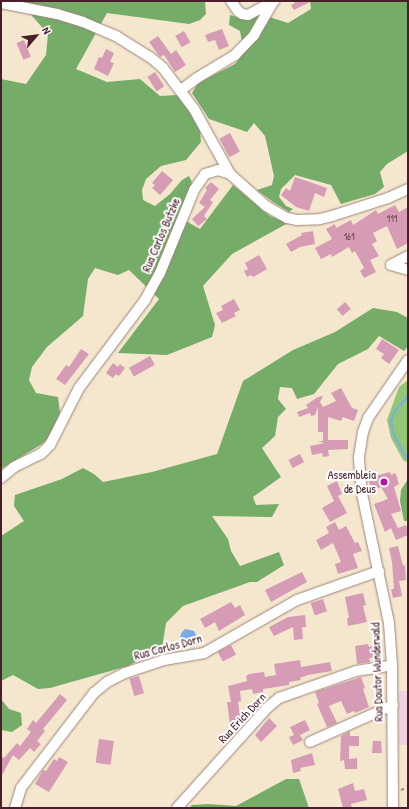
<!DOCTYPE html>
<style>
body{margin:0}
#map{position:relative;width:409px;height:809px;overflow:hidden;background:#f4e7ce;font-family:"Patrick Hand",sans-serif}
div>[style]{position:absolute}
.built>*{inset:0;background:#f1d0e4;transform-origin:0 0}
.green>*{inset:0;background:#92c778}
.forest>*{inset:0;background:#75ac68}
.water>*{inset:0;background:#7babe6}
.stream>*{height:2px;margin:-1px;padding:0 1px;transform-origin:1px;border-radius:1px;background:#7babe6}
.building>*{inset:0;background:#d69cb5;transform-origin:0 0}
.path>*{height:1.5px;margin-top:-0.75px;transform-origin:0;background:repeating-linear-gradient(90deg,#9f837c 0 3px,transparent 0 6px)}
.roads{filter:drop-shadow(0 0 1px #9f837c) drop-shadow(0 0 1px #9f837c)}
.minor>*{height:10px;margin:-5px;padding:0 5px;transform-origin:5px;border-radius:5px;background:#fff}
.dots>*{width:11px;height:11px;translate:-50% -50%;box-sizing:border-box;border:2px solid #fff;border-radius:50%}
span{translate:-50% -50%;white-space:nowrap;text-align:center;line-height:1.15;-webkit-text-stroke:4px #fff;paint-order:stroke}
.number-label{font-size:10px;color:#6d3e4e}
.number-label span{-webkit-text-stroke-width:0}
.street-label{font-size:12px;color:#4a1f2b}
.poi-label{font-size:12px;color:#4a1f2b}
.right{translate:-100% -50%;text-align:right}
.frame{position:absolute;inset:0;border:2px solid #4a1f2b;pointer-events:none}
.north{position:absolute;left:16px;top:16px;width:40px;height:40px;-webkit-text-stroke:3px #fff;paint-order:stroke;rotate:62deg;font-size:11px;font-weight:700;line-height:16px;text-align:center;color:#4a1f2b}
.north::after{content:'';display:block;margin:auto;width:14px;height:18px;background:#4a1f2b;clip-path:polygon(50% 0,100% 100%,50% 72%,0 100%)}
</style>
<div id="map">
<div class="built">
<i style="left:399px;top:691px;width:9px;height:54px"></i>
</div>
<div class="green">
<i style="clip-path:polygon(408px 380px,408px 463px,403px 460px,391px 438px,387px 420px,399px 387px)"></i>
</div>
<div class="forest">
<i style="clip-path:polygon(19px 1px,205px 1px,206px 14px,200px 20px,189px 24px,107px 13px,76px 69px,107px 82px,140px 79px,160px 96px,177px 95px,189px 111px,200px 131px,201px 142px,186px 160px,161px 166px,146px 179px,142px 190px,143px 200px,155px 206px,170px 194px,182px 180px,189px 176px,192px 182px,179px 217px,200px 229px,233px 185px,270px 216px,288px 223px,232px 254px,203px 286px,215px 325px,212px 337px,167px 355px,118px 353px,159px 299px,129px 270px,118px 275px,95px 268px,88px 279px,83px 316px,47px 347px,32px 367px,29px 380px,36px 393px,58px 397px,60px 413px,53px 433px,42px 444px,1px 469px,1px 79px,26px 84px,46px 55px,48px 34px)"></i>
<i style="clip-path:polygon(310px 1px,408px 1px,408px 151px,387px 164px,380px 172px,384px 187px,375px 194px,341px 204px,331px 185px,295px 175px,281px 189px,279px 197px,286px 206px,293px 209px,289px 212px,273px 202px,257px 190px,272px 185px,274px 176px,265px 136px,254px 123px,247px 132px,209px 119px,192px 93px,198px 83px,235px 64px,244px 52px,240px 31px,229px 25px,230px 15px,243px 19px,260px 14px,288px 23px,311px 9px)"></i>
<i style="clip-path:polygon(373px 308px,397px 312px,408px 318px,408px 346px,404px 351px,379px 336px,368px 349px,338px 364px,314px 394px,297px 399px,292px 388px,280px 387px,278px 399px,286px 409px,278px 417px,275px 436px,262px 448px,281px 477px,253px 497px,256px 505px,279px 504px,272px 517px,212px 516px,228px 539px,231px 551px,240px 566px,279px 552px,284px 565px,257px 582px,250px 582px,183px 606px,166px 623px,162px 648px,128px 666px,50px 688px,38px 689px,13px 675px,1px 681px,1px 536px,24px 521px,14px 506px,15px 495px,62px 479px,83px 468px,94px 474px,103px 482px,152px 472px,217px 454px,243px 381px,293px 350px,335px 332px)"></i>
<i style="clip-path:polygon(408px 479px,408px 521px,404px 521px,400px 501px,401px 490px)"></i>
<i style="clip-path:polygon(1px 699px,9px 709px,21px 713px,22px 725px,12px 732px,1px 730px)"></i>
<i style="clip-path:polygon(286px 779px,299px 779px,309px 808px,189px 808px,192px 805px,208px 804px,236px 806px)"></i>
</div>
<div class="water">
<i style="clip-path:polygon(185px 629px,194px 631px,198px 638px,199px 644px,191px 647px,189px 645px,185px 646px,180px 637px,182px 632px)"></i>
</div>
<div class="stream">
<i style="left:408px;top:396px;width:20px;rotate:131deg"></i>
<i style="left:395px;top:411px;width:11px;rotate:112deg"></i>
<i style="left:391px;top:421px;width:12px;rotate:81deg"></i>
<i style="left:393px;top:433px;width:26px;rotate:62deg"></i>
<i style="left:405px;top:456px;width:4px;rotate:34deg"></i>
</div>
<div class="building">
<i style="clip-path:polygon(294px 1px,312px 1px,294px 10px,291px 5px,295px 3px)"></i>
<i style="clip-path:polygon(222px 29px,229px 46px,219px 50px,215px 40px,208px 42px,205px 35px)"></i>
<i style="left:184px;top:31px;width:13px;height:10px;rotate:61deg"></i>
<i style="clip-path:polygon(158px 36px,171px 54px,176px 50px,186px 65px,175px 72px,164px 55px,160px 57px,149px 42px)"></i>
<i style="left:24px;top:40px;width:18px;height:8px;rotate:68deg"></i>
<i style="clip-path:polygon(106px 49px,114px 53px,110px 62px,114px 63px,108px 76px,94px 69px,99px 57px,102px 58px)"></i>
<i style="left:155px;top:72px;width:17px;height:9px;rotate:57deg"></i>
<i style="left:230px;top:133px;width:21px;height:12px;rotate:62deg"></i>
<i style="clip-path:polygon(162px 171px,173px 180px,160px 195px,152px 188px,155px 185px,152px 183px)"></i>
<i style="clip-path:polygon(295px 177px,327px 188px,324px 197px,315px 193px,309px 211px,296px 207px,281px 195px,286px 188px,290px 191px)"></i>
<i style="clip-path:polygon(211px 182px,219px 189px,210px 200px,213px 202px,204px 216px,207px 219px,198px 226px,192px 219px,205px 207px,199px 203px,207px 190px,205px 188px)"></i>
<i style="clip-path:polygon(395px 205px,399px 212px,408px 207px,408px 243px,397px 249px,387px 226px,373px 233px,377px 241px,372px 244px,379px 256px,370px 260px,376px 272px,364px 278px,360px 271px,364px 268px,355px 251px,352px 253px,349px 247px,332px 257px,331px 254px,321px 259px,315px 248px,332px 239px,326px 229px,335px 224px,336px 228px,351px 220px,353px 225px,376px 210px,378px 214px)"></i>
<i style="clip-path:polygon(313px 231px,315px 244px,300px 247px,291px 252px,286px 244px,302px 235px,301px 233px)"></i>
<i style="clip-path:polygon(259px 255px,267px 269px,253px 277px,251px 275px,247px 277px,244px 271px,248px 269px,245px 263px)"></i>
<i style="clip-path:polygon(234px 299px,240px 310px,234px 313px,236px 316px,222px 323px,216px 313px,223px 310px,221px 306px)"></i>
<i style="left:345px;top:302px;width:9px;height:11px;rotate:49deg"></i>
<i style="clip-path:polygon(382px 339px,399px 350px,389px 364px,381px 358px,384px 354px,376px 349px)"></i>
<i style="clip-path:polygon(81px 349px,89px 354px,65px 385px,56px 379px,66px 365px,69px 367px)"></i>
<i style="left:150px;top:356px;width:10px;height:24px;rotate:61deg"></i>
<i style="clip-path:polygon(113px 363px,118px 367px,120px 364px,125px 368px,119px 376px,116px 374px,113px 378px,106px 373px)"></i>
<i style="clip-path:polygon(341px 388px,352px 408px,358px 410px,354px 421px,343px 417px,341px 421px,328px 417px,328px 440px,348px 440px,348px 449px,328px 450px,329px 456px,323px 457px,322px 453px,312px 455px,310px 446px,324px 443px,318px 441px,323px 441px,323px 432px,318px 432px,318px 407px,315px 415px,311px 416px,310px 413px,299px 417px,297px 412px,308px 408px,306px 405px,318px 397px,323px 396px,320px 402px,323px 407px,336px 401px,331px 393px)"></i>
<i style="left:300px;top:454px;width:9px;height:13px;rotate:63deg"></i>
<i style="clip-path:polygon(390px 472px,391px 475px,395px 473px,398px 479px,397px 479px,399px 484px,394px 487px,401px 511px,391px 514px,398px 528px,406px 525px,408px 531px,408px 535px,396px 540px,391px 528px,385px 532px,374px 504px,388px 499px,381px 487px,372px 491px,368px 478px)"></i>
<i style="clip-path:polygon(337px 481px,342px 494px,338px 496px,347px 513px,330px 522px,322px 508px,334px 501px,327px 486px)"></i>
<i style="clip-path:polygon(335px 522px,339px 530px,346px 526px,355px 543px,358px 542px,362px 551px,353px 554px,358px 568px,338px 574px,335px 564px,341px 562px,333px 543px,321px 550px,316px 540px,329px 533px,326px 527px)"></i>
<i style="clip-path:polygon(398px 546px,403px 566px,405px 565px,406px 580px,399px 581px,402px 596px,393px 598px,391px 589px,394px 589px,392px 562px,389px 548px)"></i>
<i style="clip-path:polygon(302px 572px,307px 582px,271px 602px,265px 590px)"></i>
<i style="clip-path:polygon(363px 593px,366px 605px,363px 606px,367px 622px,348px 626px,347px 618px,349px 618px,345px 597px)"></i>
<i style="left:323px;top:599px;width:13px;height:13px;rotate:72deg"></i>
<i style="clip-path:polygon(231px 602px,235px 608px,240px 605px,245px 615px,219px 631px,215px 622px,205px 628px,200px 619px)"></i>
<i style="clip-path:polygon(305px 615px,306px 627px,302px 627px,303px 639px,294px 640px,293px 627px,274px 636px,269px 627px,288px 617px)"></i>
<i style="clip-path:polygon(368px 644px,369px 647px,375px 646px,377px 657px,369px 658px,370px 662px,357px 664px,355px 646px)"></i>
<i style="left:231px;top:645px;width:11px;height:15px;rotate:63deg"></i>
<i style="clip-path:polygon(300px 660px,301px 667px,330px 662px,332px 671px,308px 675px,300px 678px,301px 680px,289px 682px,289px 685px,263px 689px,263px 692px,253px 694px,252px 689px,240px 691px,241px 701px,238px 702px,241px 722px,230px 724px,227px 702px,231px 702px,228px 686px,247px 681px,246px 676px,249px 674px,264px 672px,265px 677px,276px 675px,274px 664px)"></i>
<i style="left:139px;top:676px;width:18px;height:10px;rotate:74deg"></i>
<i style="clip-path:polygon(361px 677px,365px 688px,363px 689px,369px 707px,355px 713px,354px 711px,347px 714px,341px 701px,329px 706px,337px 723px,327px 727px,317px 704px,319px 703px,315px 692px)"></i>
<i style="clip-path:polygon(60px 694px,67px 700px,43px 729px,45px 731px,37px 741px,41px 744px,34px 752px,30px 748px,19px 760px,13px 755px,1px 777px,1px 756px,4px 758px,17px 743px,20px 746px,31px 732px,27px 729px,33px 720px,36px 723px)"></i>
<i style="clip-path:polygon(269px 718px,277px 726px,261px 742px,255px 735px)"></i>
<i style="clip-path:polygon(305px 720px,310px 730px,300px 735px,303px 740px,293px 745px,289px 737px,294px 735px,290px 727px)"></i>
<i style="clip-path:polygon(350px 731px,350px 736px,359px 736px,359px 746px,349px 746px,349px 759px,357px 758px,357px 769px,345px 769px,344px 760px,340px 761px,341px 736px)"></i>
<i style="left:99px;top:739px;width:15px;height:24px;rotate:8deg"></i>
<i style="clip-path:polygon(373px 741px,381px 741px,382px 753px,372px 753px)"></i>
<i style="clip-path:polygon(312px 753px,315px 765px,300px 768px,301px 771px,293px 773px,291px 760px)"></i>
<i style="clip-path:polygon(59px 757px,68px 762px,49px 792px,35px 784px,43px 770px,46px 771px,54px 759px,57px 761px)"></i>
<i style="clip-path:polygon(353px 783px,355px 791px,364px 789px,367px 800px,351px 804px,352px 808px,343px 808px,338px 789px)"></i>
</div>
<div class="path">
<i style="left:401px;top:790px;width:8px;rotate:-23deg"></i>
</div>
<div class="roads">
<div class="minor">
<i style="left:231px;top:1px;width:12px;rotate:55deg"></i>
<i style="left:238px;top:11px;width:5px;rotate:37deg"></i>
<i style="left:242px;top:14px;width:6px;rotate:9deg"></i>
<i style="left:248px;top:15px;width:30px;rotate:-28deg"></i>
<i style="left:1px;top:3px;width:57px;rotate:11.1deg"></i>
<i style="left:57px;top:14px;width:27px;rotate:17deg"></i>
<i style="left:83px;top:22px;width:36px;rotate:23deg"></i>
<i style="left:116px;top:36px;width:40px;rotate:32deg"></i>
<i style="left:150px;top:57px;width:17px;rotate:40deg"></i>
<i style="left:163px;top:68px;width:51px;rotate:52.9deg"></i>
<i style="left:194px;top:109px;width:74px;rotate:61deg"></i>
<i style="left:181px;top:90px;width:20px;rotate:-37deg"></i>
<i style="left:197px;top:78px;width:44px;rotate:-31.2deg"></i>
<i style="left:235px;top:55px;width:28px;rotate:-46deg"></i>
<i style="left:254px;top:35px;width:39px;rotate:-60deg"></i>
<i style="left:391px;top:265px;width:19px;rotate:-28deg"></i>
<i style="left:391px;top:265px;width:18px;rotate:16deg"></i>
<i style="left:1px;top:478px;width:17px;rotate:-40deg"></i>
<i style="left:14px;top:467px;width:30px;rotate:-26deg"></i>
<i style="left:41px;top:454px;width:13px;rotate:-45deg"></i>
<i style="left:50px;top:445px;width:64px;rotate:-63deg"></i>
<i style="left:79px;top:388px;width:110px;rotate:-53.1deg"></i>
<i style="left:145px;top:300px;width:31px;rotate:-61deg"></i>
<i style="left:160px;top:273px;width:90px;rotate:-67.7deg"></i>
<i style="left:194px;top:190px;width:19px;rotate:-55deg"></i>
<i style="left:205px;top:174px;width:14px;rotate:-17deg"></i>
<i style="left:218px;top:170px;width:13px;rotate:18deg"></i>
<i style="left:230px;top:174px;width:48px;rotate:41.6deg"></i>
<i style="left:266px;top:206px;width:24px;rotate:30deg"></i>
<i style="left:287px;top:218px;width:10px;rotate:11deg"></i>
<i style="left:297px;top:220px;width:23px;rotate:-2deg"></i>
<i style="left:320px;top:219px;width:12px;rotate:-14deg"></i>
<i style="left:332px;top:216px;width:59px;rotate:-17.8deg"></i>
<i style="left:388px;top:198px;width:22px;rotate:-24deg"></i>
<i style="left:310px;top:742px;width:91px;rotate:-24deg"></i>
<i style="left:15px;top:808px;width:21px;rotate:-73deg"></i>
<i style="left:21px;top:788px;width:120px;rotate:-52.5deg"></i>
<i style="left:94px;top:693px;width:17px;rotate:-40deg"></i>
<i style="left:107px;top:682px;width:20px;rotate:-27deg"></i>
<i style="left:125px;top:673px;width:41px;rotate:-18.4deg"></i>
<i style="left:164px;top:660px;width:41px;rotate:-9.9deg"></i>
<i style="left:204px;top:653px;width:107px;rotate:-29.7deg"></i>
<i style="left:297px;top:600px;width:87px;rotate:-19.5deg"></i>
<i style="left:177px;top:808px;width:135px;rotate:-48deg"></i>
<i style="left:267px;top:708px;width:16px;rotate:-40deg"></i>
<i style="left:279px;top:698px;width:82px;rotate:-19.3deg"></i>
<i style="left:356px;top:671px;width:36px;rotate:-9deg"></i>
<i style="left:393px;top:808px;width:143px;rotate:-90.4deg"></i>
<i style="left:392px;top:665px;width:42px;rotate:-94.1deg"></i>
<i style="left:389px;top:623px;width:132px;rotate:-101.8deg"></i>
<i style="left:362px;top:494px;width:37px;rotate:-95deg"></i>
<i style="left:359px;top:457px;width:25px;rotate:-81deg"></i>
<i style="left:363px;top:432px;width:15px;rotate:-70deg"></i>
<i style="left:368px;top:418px;width:70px;rotate:-55.4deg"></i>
</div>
</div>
<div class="dots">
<i style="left:384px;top:482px;background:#b5179e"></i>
</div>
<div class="number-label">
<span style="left:392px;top:219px">111</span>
<span style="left:349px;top:237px">161</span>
</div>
<div class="street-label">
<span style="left:161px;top:235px;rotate:-67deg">Rua Carlos Butzke</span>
<span style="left:168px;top:647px;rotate:-15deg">Rua Carlos Dorn</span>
<span style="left:377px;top:672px;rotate:-92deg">Rua Doutor Wunderwald</span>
<span style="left:242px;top:718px;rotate:-47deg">Rua Erich Dorn</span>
</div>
<div class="poi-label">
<span class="right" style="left:376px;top:482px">Assembleia<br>de Deus</span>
</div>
<div class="frame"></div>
<div class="north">N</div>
</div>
